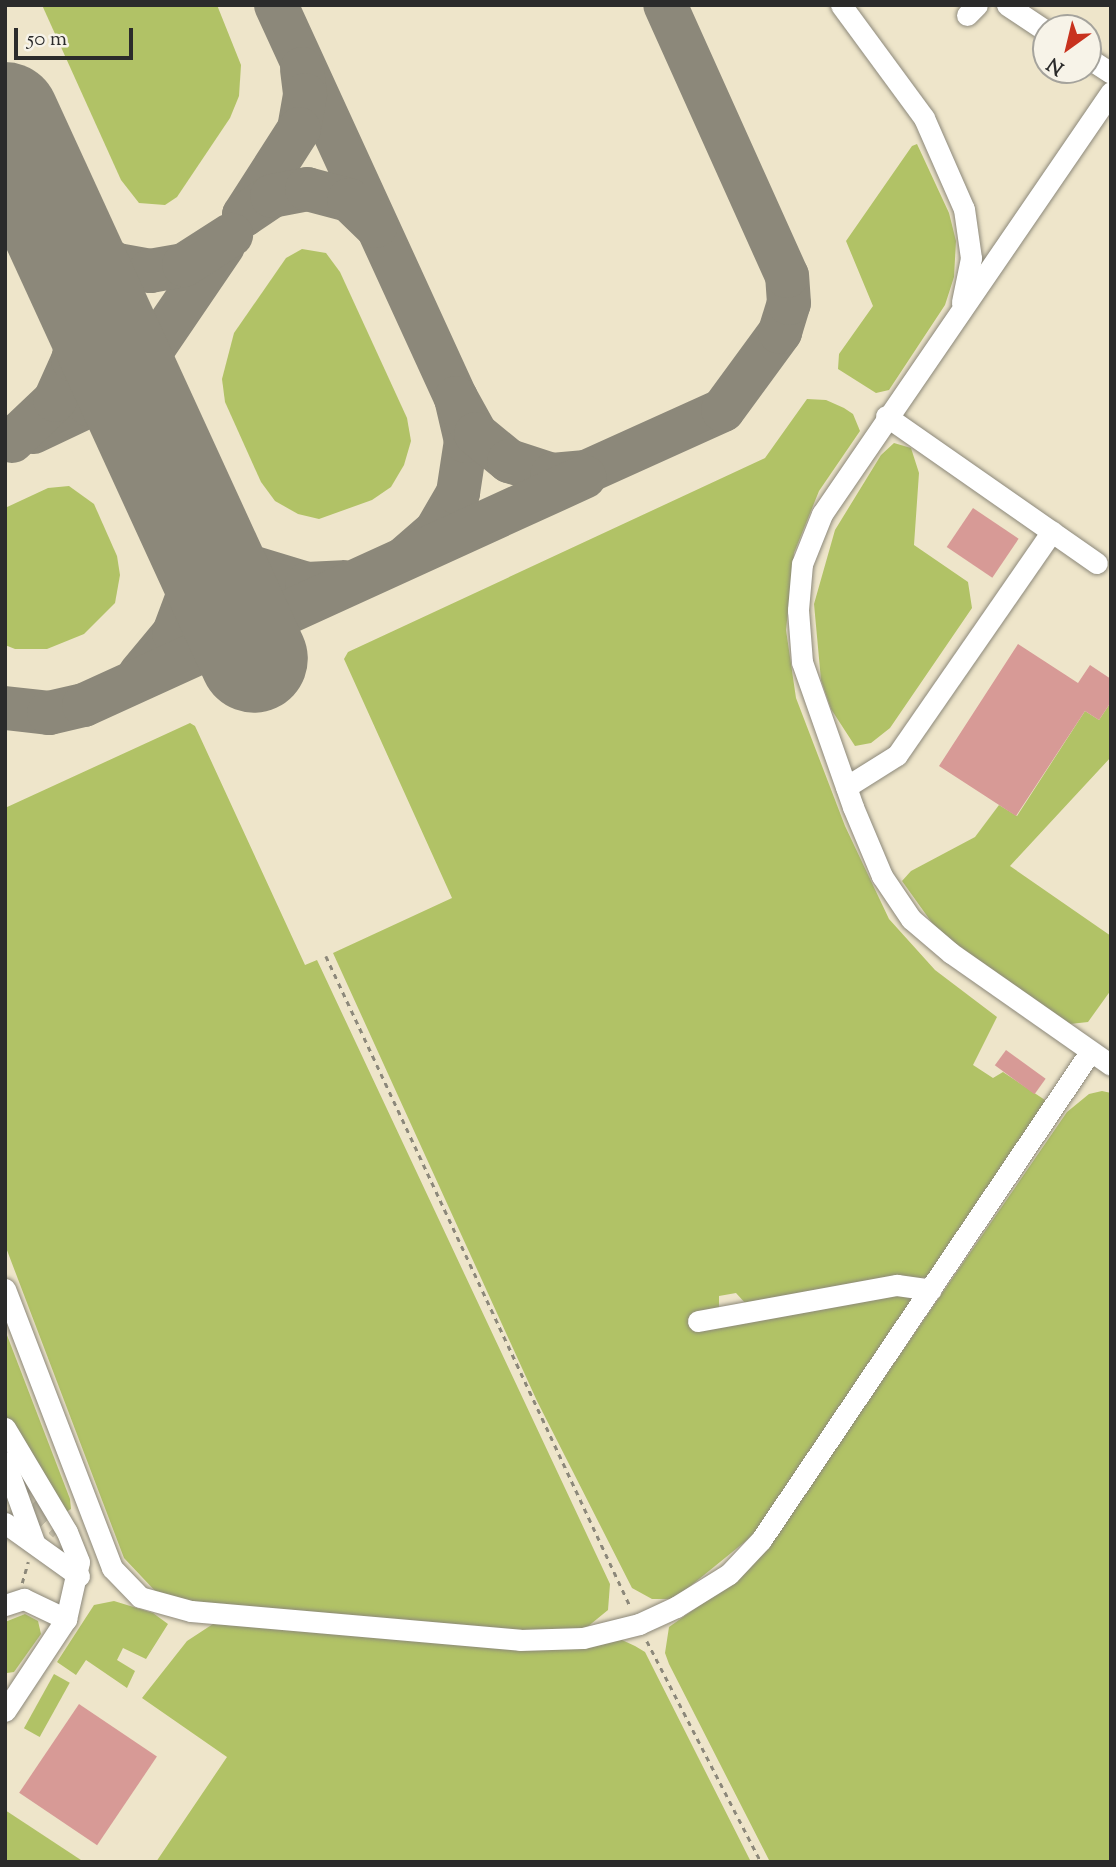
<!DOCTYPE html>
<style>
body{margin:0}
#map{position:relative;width:1116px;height:1867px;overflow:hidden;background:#eee5ca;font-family:"Sorts Mill Goudy",serif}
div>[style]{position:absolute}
.green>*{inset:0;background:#b1c266;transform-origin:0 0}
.taxiway>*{height:44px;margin:-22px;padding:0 22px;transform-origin:22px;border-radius:22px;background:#8c887a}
.runway>*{height:108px;margin:-54px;padding:0 54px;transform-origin:54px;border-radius:54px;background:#8c887a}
.building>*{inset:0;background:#d79a96;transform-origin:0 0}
.minor-tunnel>*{height:21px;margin-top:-10.5px;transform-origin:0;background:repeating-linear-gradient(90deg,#c7c0aa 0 21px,transparent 0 31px)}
.path>*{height:2.5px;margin-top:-1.25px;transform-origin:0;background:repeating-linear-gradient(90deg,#8c887a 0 5px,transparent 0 10px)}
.roads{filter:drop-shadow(0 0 2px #8c887a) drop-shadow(0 0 2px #8c887a)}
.minor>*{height:21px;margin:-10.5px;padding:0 10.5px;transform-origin:10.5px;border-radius:10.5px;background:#fff}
span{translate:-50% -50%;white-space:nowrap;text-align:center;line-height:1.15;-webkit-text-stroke:7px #f7f3e8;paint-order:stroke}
.frame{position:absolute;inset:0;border:7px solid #2b2b2b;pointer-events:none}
.north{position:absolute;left:1032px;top:14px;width:70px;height:70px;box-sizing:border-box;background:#f7f3e8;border:2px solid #a5a39c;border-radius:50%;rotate:214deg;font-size:19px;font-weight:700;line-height:28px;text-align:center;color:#2b2b2b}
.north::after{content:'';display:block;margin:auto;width:24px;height:32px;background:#c8321e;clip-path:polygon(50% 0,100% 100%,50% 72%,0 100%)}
.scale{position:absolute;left:14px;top:28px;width:119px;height:32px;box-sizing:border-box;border:4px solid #2b2b2b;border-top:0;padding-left:9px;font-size:21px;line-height:24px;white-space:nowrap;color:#2b2b2b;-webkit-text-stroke:5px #f7f3e8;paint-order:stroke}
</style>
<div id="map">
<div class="green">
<i style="clip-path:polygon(42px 5px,217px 5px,241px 65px,239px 96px,230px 118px,177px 197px,165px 205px,139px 203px,121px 180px)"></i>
<i style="clip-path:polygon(917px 144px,949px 213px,956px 241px,954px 277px,945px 305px,889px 390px,876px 393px,838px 369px,839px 354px,873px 306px,846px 241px,912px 146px)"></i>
<i style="clip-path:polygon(302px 249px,326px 253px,340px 272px,407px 418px,411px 441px,404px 465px,391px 487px,372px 500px,319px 519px,298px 514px,275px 501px,261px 482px,225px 402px,222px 379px,234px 333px,286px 258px)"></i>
<i style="clip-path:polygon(807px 399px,826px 400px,844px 408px,853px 414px,860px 431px,819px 491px,794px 553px,786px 630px,796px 698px,845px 826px,889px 919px,935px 970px,997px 1017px,973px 1065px,993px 1078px,1003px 1072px,1048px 1102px,927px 1277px,747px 1305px,736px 1293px,719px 1296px,719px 1309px,899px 1290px,916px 1297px,752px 1536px,688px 1588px,670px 1599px,652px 1599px,632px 1588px,537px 1401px,333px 953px,452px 898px,344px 659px,348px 652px,765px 458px)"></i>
<i style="clip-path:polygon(894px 443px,911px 448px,919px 473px,914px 545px,968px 582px,972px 608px,890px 728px,871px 743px,855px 746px,831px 709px,821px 680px,814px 604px,835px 530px,881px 455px)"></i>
<i style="clip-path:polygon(69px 486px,94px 504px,117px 556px,120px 575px,115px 603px,84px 634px,47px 649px,15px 649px,5px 645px,5px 508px,48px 488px)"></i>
<i style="clip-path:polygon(1111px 702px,1111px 757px,1010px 866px,1111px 936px,1111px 990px,1088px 1022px,1070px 1024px,940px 934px,902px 881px,911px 871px,975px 837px,999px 805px,1017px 816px,1085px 711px,1099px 720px)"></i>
<i style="clip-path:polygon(190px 723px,195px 726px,305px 965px,317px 960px,610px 1584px,608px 1610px,586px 1628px,521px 1631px,183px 1601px,158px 1594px,124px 1558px,5px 1245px,5px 808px)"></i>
<i style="clip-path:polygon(1102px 1091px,1111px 1093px,1111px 1862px,770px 1862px,669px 1664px,665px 1653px,669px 1627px,710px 1598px,773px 1539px,1067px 1112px,1089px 1094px)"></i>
<i style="clip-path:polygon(5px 1330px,70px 1499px,71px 1509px,66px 1512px,5px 1418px)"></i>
<i style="clip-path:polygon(114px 1601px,153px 1613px,168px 1624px,146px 1659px,123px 1648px,117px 1660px,135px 1671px,127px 1688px,86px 1660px,76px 1675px,57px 1662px,94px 1605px)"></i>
<i style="clip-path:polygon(25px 1614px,38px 1621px,41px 1634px,14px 1672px,7px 1673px,5px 1622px)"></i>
<i style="clip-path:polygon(213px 1624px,545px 1650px,622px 1640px,635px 1646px,645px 1652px,751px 1862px,156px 1862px,227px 1757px,142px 1698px,187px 1641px)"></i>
<i style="left:54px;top:1674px;width:18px;height:62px;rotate:29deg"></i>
<i style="clip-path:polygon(5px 1810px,84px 1862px,5px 1862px)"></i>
</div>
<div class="taxiway">
<i style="left:276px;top:5px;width:432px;rotate:65.4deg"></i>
<i style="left:302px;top:69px;width:26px;rotate:83deg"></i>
<i style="left:305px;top:95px;width:35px;rotate:100deg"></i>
<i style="left:299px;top:129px;width:102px;rotate:122.6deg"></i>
<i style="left:244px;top:215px;width:34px;rotate:-34deg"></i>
<i style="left:272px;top:196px;width:36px;rotate:-11deg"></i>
<i style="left:307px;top:189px;width:43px;rotate:14.7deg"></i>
<i style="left:349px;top:200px;width:37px;rotate:44deg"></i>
<i style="left:33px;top:432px;width:63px;rotate:-25.3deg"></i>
<i style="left:90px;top:405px;width:45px;rotate:-36.9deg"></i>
<i style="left:126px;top:378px;width:43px;rotate:-47.8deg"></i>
<i style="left:155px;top:346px;width:121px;rotate:-55.8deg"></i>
<i style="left:12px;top:441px;width:59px;rotate:-43.6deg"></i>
<i style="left:55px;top:400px;width:44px;rotate:-65.8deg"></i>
<i style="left:73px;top:360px;width:29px;rotate:-78deg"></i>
<i style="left:79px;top:332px;width:52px;rotate:-95.5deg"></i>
<i style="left:74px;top:280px;width:106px;rotate:-111.5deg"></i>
<i style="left:35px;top:181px;width:68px;rotate:57deg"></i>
<i style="left:72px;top:238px;width:52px;rotate:31deg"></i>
<i style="left:117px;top:265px;width:34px;rotate:10deg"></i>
<i style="left:150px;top:271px;width:35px;rotate:-10deg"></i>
<i style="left:184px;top:265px;width:56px;rotate:-32.6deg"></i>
<i style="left:406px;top:557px;width:40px;rotate:-41deg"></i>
<i style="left:436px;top:531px;width:44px;rotate:-59.9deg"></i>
<i style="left:458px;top:493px;width:53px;rotate:-81.3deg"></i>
<i style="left:466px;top:441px;width:44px;rotate:-103.1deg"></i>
<i style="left:456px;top:398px;width:41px;rotate:60.9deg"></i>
<i style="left:476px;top:434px;width:43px;rotate:39.3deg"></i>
<i style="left:509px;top:461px;width:45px;rotate:18deg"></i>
<i style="left:552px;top:475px;width:34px;rotate:-5deg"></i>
<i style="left:586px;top:472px;width:150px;rotate:-24.3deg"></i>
<i style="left:723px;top:410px;width:97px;rotate:-53.8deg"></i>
<i style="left:780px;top:332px;width:30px;rotate:-73deg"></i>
<i style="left:789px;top:303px;width:27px;rotate:-94deg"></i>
<i style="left:787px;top:276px;width:297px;rotate:-114.2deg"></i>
<i style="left:140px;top:674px;width:53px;rotate:-50.3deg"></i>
<i style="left:174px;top:633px;width:46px;rotate:-69.6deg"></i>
<i style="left:190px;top:590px;width:45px;rotate:-84.9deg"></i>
<i style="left:194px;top:545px;width:61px;rotate:-107.2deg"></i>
<i style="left:176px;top:487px;width:67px;rotate:53.5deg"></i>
<i style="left:216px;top:541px;width:41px;rotate:38deg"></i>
<i style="left:248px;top:566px;width:62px;rotate:17deg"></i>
<i style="left:307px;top:584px;width:36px;rotate:-3deg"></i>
<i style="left:5px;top:708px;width:44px;rotate:6.5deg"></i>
<i style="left:49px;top:713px;width:36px;rotate:-13deg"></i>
<i style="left:84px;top:705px;width:550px;rotate:-24.51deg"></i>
</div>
<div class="runway">
<i style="left:5px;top:116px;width:597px;rotate:65.37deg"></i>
</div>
<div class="building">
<i style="left:973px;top:508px;width:55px;height:47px;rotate:34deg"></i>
<i style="clip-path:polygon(1018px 644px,1078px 683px,1090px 665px,1111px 679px,1111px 702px,1099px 720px,1085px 711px,1016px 816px,939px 766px)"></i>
<i style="left:1006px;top:1050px;width:49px;height:19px;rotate:36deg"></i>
<i style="left:79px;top:1704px;width:94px;height:107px;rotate:34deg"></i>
</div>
<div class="minor-tunnel">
<i style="left:8px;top:1485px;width:68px;rotate:40.2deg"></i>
</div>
<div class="path">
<i style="left:326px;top:956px;width:718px;rotate:64.93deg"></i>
<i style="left:22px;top:1583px;width:22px;rotate:-74deg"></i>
<i style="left:647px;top:1641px;width:249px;rotate:62.7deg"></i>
</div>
<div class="roads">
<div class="minor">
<i style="left:841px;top:5px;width:140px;rotate:53.7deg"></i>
<i style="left:924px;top:118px;width:99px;rotate:66.3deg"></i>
<i style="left:964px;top:209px;width:49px;rotate:81.9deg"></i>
<i style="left:971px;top:258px;width:45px;rotate:101.6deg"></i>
<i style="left:1007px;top:5px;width:47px;rotate:33.7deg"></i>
<i style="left:967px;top:15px;width:14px;rotate:-45deg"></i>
<i style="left:1088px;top:58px;width:27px;rotate:33deg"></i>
<i style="left:1111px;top:92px;width:511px;rotate:124.4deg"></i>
<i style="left:822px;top:514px;width:54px;rotate:111.8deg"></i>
<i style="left:802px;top:564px;width:46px;rotate:95deg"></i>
<i style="left:798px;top:610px;width:52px;rotate:85.6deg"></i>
<i style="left:802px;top:662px;width:154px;rotate:70.6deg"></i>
<i style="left:853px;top:807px;width:75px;rotate:67.2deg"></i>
<i style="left:882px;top:876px;width:52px;rotate:56deg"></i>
<i style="left:911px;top:919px;width:52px;rotate:40.4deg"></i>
<i style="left:951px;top:953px;width:195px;rotate:35deg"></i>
<i style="left:886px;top:416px;width:257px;rotate:34.9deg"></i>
<i style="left:846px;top:787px;width:60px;rotate:-32.1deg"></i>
<i style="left:897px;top:755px;width:272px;rotate:-55.3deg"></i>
<i style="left:5px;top:1289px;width:299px;rotate:69deg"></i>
<i style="left:112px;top:1568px;width:40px;rotate:46deg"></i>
<i style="left:140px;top:1597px;width:53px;rotate:15.4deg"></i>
<i style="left:191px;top:1611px;width:330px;rotate:5deg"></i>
<i style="left:520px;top:1640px;width:63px;rotate:-1.8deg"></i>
<i style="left:583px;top:1638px;width:58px;rotate:-14deg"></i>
<i style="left:639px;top:1624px;width:41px;rotate:-24.7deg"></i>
<i style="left:676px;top:1607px;width:62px;rotate:-31.9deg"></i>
<i style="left:729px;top:1574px;width:47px;rotate:-46.7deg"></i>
<i style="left:761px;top:1540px;width:589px;rotate:-56.01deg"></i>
<i style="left:698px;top:1321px;width:202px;rotate:-10.3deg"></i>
<i style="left:897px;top:1285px;width:34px;rotate:8deg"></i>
<i style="left:5px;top:1428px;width:121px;rotate:59.2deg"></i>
<i style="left:67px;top:1532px;width:32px;rotate:68deg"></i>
<i style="left:79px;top:1562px;width:58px;rotate:102.8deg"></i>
<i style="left:66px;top:1619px;width:110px;rotate:123.5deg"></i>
<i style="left:5px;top:1462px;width:85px;rotate:70.1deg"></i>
<i style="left:5px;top:1523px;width:91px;rotate:35.6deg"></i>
<i style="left:5px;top:1605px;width:20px;rotate:-18deg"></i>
<i style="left:24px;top:1599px;width:47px;rotate:25.5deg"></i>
</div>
</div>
<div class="frame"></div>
<div class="north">N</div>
<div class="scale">50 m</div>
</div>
